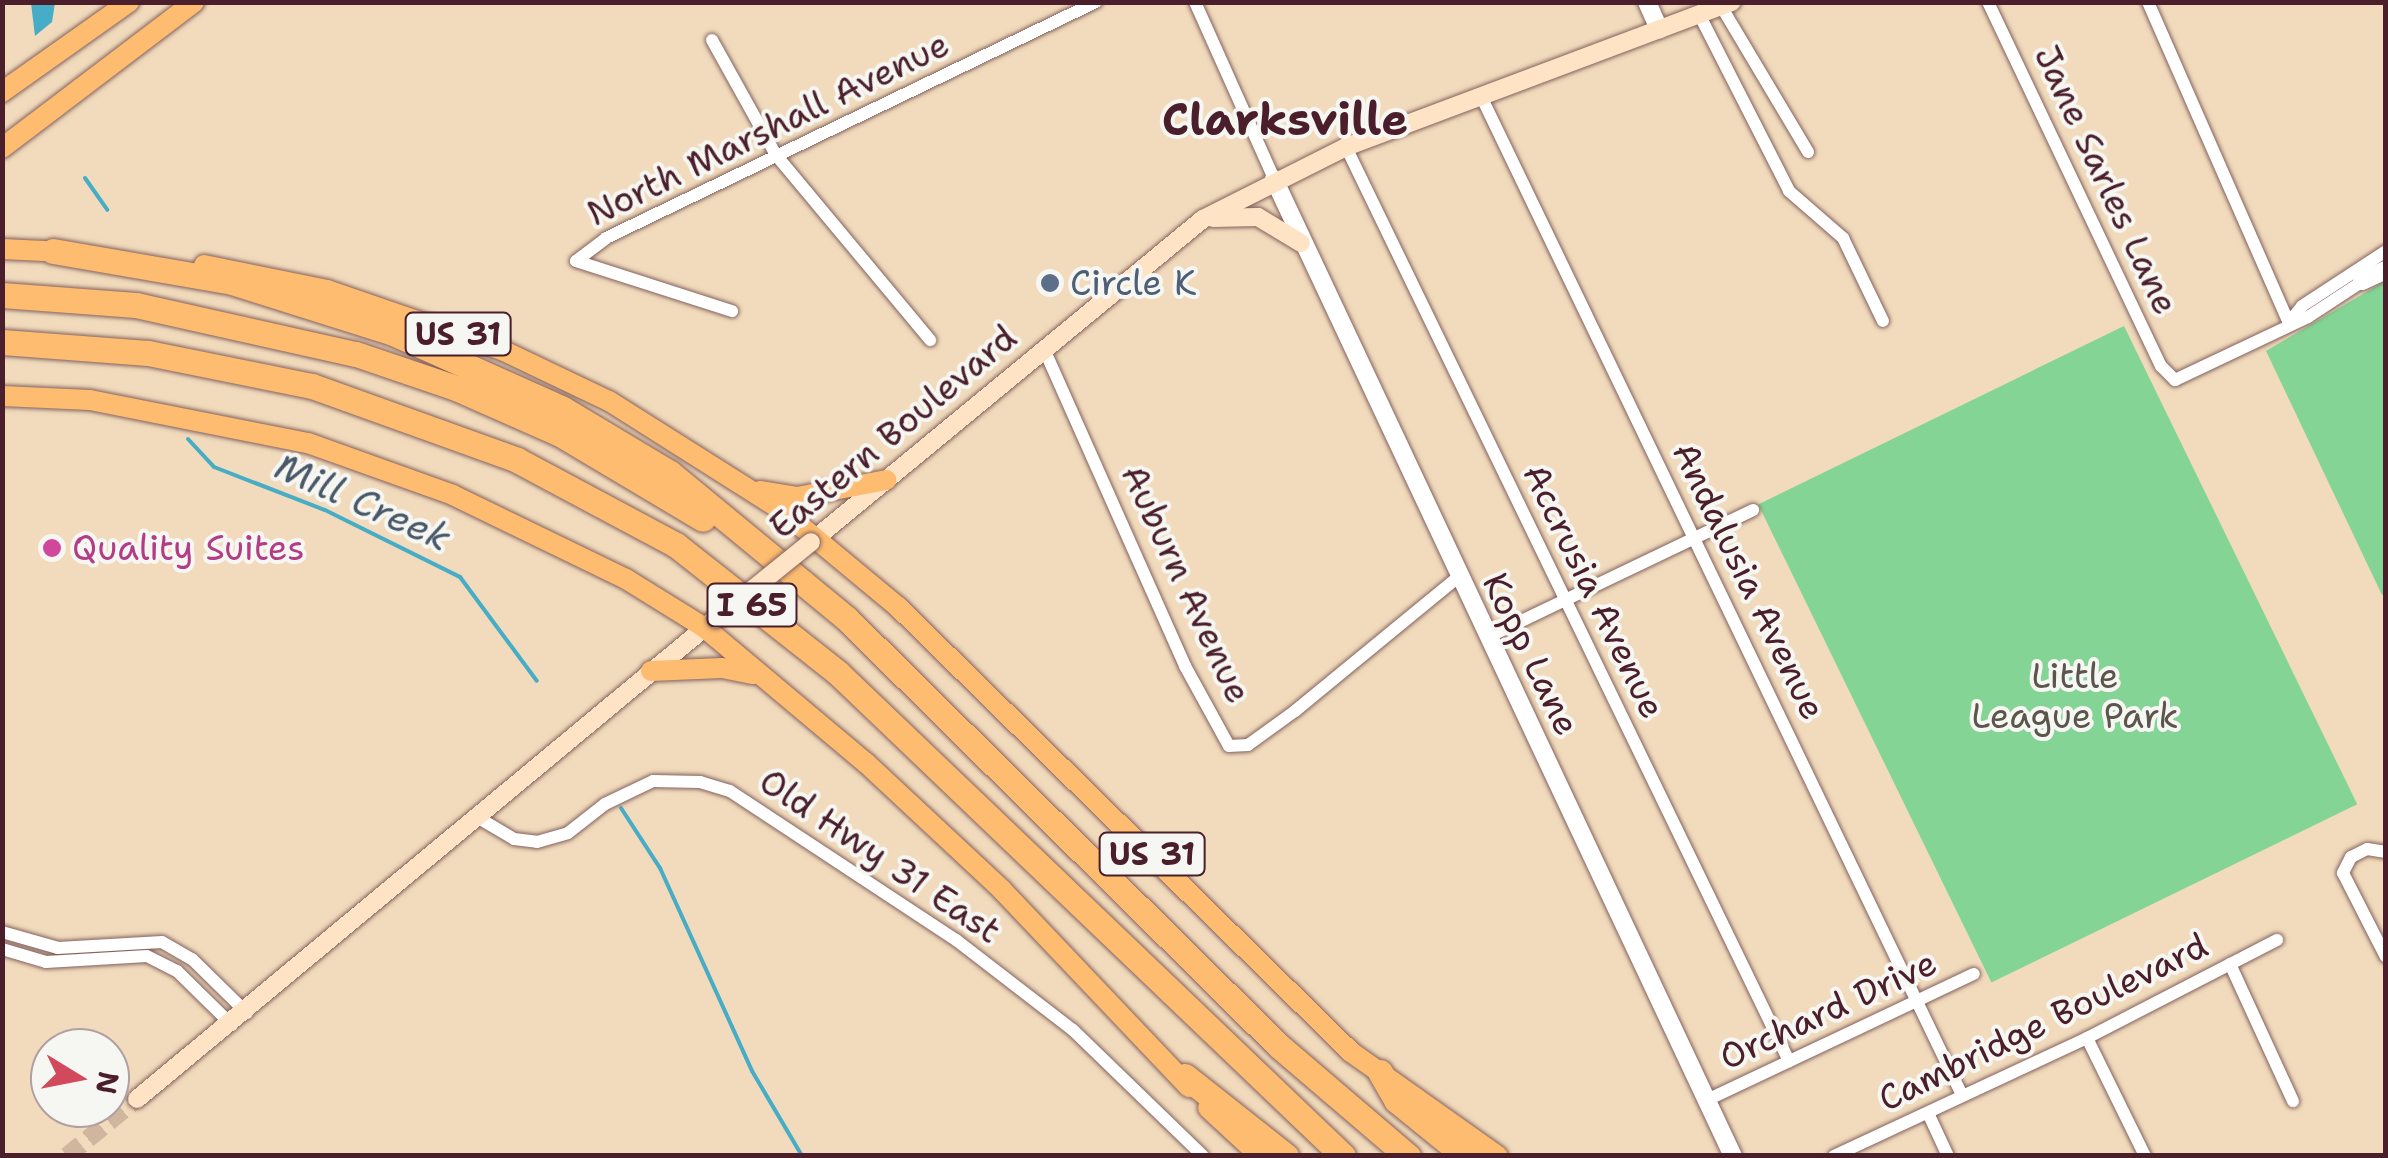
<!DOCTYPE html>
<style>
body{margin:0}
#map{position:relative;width:2388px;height:1158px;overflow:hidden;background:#f1dbbc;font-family:"Shantell Sans",sans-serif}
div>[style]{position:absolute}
.green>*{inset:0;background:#84d595;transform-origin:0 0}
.water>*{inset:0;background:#47adc6}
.stream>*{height:4px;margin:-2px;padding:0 2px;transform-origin:2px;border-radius:2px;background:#47adc6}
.secondary-tunnel>*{height:18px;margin-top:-9px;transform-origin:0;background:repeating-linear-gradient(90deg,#d0b59f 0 18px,transparent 0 27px)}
.roads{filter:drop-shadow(0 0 2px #84615e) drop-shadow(0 0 2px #84615e)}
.minor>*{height:12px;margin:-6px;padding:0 6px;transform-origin:6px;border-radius:6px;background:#fff}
.tertiary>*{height:18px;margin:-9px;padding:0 9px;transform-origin:9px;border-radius:9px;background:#fff}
.secondary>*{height:18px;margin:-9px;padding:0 9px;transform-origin:9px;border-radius:9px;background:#fee4c5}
.primary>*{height:20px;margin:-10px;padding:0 10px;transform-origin:10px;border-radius:10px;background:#fdbc6f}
.motorway>*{height:25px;margin:-12.5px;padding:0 12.5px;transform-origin:12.5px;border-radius:12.5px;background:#fdbc6f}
.bridges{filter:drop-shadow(0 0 2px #84615e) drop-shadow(0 0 2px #84615e)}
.secondary-bridge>*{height:18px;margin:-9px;padding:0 9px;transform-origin:9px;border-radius:9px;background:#fee4c5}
.dots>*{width:28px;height:28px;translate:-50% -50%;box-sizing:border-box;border:5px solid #f6f6f2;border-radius:50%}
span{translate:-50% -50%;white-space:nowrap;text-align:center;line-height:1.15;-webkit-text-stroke:8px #f6f6f2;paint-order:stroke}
.shield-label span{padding:2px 8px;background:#f6f6f2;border:2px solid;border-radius:8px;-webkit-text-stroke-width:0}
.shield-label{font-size:32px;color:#4a1f2b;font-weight:700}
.street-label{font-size:35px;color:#4a1f2b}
.service-label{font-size:35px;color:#4e5e75}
.left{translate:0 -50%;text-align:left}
.hotel-label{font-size:35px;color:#b23c85}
.park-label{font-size:35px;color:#5b564b}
.water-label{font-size:38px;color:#495869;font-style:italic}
.district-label{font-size:45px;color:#4a1f2b;font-weight:700}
.frame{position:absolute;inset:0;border:5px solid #4a1f2b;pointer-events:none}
.north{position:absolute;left:30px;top:1028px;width:100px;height:100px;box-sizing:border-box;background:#f6f6f2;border:2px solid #b1a0a2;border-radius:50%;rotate:100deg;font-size:28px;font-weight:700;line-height:40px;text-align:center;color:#4a1f2b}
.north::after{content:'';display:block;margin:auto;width:35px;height:45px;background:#d1495b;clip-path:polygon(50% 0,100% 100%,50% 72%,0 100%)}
</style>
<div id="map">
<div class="green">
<i style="clip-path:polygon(2385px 281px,2386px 593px,2382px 595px,2266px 351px)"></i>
<i style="left:2124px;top:326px;width:532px;height:407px;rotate:64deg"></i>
</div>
<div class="water">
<i style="clip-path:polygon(55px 3px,52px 22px,35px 36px,31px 3px)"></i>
</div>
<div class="stream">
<i style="left:85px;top:178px;width:39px;rotate:55deg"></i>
<i style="left:188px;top:439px;width:38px;rotate:47deg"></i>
<i style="left:214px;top:467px;width:119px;rotate:21.2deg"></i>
<i style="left:325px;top:510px;width:151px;rotate:26.4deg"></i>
<i style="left:460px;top:577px;width:129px;rotate:53.5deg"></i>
<i style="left:621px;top:808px;width:72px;rotate:57deg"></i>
<i style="left:660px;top:868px;width:223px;rotate:65.6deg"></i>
<i style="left:752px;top:1071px;width:99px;rotate:59.5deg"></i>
</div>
<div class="secondary-tunnel">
<i style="left:67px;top:1156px;width:90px;rotate:-39.2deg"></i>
</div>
<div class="roads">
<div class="minor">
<i style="left:1195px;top:2px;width:194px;rotate:65.9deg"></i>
<i style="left:1988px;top:2px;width:403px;rotate:64.6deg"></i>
<i style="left:2161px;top:366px;width:20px;rotate:45deg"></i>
<i style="left:2175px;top:380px;width:147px;rotate:-25.3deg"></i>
<i style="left:2308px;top:317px;width:73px;rotate:-33.3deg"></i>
<i style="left:2148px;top:2px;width:351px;rotate:66.3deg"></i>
<i style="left:1721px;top:6px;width:170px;rotate:59.2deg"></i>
<i style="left:1699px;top:14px;width:199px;rotate:63deg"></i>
<i style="left:1789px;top:191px;width:72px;rotate:41deg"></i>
<i style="left:1843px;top:238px;width:92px;rotate:64.3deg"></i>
<i style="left:712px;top:40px;width:132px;rotate:60.9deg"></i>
<i style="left:776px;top:155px;width:241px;rotate:50.2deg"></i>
<i style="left:1480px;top:94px;width:1111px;rotate:64.29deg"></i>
<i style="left:1346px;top:147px;width:1016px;rotate:64.14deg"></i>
<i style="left:576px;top:261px;width:38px;rotate:-37deg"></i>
<i style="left:606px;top:238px;width:544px;rotate:-25.72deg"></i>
<i style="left:576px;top:261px;width:164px;rotate:17.8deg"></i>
<i style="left:2290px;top:321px;width:19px;rotate:-51deg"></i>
<i style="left:2302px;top:306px;width:100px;rotate:-33.2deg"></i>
<i style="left:1044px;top:349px;width:347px;rotate:66deg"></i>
<i style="left:1185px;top:666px;width:91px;rotate:61.2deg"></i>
<i style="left:1229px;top:746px;width:19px;rotate:-3deg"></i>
<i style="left:1248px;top:745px;width:58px;rotate:-35.9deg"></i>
<i style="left:1295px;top:711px;width:211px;rotate:-39.4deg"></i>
<i style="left:1488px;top:637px;width:294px;rotate:-25.6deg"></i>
<i style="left:477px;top:817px;width:43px;rotate:30.7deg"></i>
<i style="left:514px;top:839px;width:23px;rotate:7deg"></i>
<i style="left:537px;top:842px;width:32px;rotate:-16deg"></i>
<i style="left:568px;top:833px;width:47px;rotate:-38.1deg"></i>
<i style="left:605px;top:804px;width:53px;rotate:-25.6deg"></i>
<i style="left:653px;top:781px;width:47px;rotate:1.2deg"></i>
<i style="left:700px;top:782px;width:31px;rotate:17deg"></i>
<i style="left:730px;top:791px;width:271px;rotate:33.4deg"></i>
<i style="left:956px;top:940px;width:148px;rotate:37.6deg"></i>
<i style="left:1073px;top:1030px;width:181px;rotate:44.1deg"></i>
<i style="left:2386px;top:852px;width:19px;rotate:-171deg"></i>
<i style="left:2367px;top:849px;width:18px;rotate:153deg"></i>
<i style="left:2351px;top:857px;width:18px;rotate:117deg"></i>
<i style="left:2343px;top:873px;width:94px;rotate:62.9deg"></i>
<i style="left:2px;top:932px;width:58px;rotate:15.9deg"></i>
<i style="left:58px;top:948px;width:104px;rotate:-3.3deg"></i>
<i style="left:162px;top:942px;width:34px;rotate:30deg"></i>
<i style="left:192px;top:959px;width:77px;rotate:44.5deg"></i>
<i style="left:2px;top:949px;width:46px;rotate:16.5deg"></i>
<i style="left:46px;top:962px;width:101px;rotate:-3.4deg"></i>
<i style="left:147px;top:956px;width:34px;rotate:27deg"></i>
<i style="left:177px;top:971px;width:77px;rotate:44.5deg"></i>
<i style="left:2230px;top:964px;width:151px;rotate:65.3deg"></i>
<i style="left:2087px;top:1038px;width:131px;rotate:63.8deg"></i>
<i style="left:1707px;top:1100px;width:295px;rotate:-25.3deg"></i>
<i style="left:1928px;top:1113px;width:47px;rotate:65.1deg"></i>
<i style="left:1834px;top:1156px;width:279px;rotate:-25deg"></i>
<i style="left:2087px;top:1038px;width:214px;rotate:-27.3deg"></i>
</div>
<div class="tertiary">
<i style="left:1647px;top:2px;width:30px;rotate:66deg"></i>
<i style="left:1274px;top:179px;width:1079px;rotate:64.84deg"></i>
<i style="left:2362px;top:281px;width:26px;rotate:-25deg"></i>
</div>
<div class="secondary">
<i style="left:1213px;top:218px;width:45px;rotate:-1.3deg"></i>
<i style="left:1258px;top:217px;width:50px;rotate:31.2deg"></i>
<i style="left:811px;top:542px;width:508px;rotate:-39.49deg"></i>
<i style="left:1203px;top:219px;width:160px;rotate:-26.7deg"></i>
<i style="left:1346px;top:147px;width:412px;rotate:-20.6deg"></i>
<i style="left:137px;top:1099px;width:750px;rotate:-39.7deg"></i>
</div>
<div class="primary">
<i style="left:2px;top:92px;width:156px;rotate:-35.3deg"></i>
<i style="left:2px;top:148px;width:241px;rotate:-37.2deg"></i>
<i style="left:2px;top:249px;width:63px;rotate:2.7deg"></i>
<i style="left:204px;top:265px;width:126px;rotate:11.5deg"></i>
<i style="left:327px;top:290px;width:187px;rotate:19deg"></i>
<i style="left:504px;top:351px;width:116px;rotate:25.5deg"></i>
<i style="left:609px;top:401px;width:202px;rotate:32.3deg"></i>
<i style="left:780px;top:509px;width:153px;rotate:39.7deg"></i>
<i style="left:898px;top:607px;width:635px;rotate:44.49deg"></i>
<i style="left:1351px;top:1052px;width:180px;rotate:35.3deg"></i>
<i style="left:2px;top:396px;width:88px;rotate:2.6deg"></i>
<i style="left:90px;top:400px;width:222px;rotate:11.2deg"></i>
<i style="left:308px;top:443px;width:154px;rotate:19.7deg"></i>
<i style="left:453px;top:495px;width:192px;rotate:25.9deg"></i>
<i style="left:626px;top:579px;width:93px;rotate:31.8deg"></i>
<i style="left:705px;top:628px;width:210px;rotate:40deg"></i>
<i style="left:866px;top:763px;width:186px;rotate:43deg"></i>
<i style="left:1002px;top:890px;width:272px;rotate:46.5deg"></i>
<i style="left:760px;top:491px;width:37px;rotate:9deg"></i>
<i style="left:797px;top:497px;width:91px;rotate:-10.8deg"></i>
<i style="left:651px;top:671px;width:71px;rotate:-2.4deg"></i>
<i style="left:722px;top:668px;width:32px;rotate:11deg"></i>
<i style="left:1208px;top:1108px;width:71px;rotate:42.7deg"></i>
</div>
<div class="motorway">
<i style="left:53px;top:251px;width:182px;rotate:9.8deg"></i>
<i style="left:232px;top:282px;width:167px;rotate:17.5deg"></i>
<i style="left:391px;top:332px;width:188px;rotate:24.1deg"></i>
<i style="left:563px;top:409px;width:125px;rotate:30.9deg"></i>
<i style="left:670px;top:473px;width:229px;rotate:39.5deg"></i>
<i style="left:847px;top:619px;width:607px;rotate:44.67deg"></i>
<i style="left:1279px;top:1046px;width:170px;rotate:40.5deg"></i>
<i style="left:2px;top:295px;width:134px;rotate:4.3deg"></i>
<i style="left:136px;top:305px;width:225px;rotate:12.6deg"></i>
<i style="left:356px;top:354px;width:106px;rotate:18.8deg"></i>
<i style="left:456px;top:388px;width:114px;rotate:23.9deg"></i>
<i style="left:560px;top:434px;width:166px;rotate:30.7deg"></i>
<i style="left:2px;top:342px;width:146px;rotate:4.3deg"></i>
<i style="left:148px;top:353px;width:167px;rotate:11.4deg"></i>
<i style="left:312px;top:386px;width:218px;rotate:19.8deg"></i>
<i style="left:517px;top:460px;width:180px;rotate:28.1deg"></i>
<i style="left:676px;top:545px;width:206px;rotate:38.3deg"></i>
<i style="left:838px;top:673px;width:699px;rotate:43.72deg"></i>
<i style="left:1380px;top:1072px;width:32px;rotate:60deg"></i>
<i style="left:1396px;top:1100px;width:89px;rotate:39.1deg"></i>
<i style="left:1185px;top:1076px;width:129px;rotate:38.4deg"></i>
</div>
</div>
<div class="bridges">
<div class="secondary-bridge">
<i style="left:716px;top:619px;width:122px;rotate:-39deg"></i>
</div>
</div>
<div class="dots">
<i style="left:1050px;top:283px;background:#5c6f8a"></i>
<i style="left:52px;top:548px;background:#d1479c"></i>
</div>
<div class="shield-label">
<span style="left:458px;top:334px">US 31</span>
<span style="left:752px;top:605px">I 65</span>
<span style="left:1152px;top:854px">US 31</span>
</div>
<div class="street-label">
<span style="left:768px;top:129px;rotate:-26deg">North Marshall Avenue</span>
<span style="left:2106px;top:180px;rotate:65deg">Jane Sarles Lane</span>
<span style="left:893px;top:432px;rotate:-40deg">Eastern Boulevard</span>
<span style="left:1749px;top:581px;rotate:64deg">Andalusia Avenue</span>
<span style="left:1186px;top:584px;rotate:65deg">Auburn Avenue</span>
<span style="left:1594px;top:591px;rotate:64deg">Accrusia Avenue</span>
<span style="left:1531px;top:654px;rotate:64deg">Kopp Lane</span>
<span style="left:880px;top:856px;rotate:34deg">Old Hwy 31 East</span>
<span style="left:1828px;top:1010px;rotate:-25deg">Orchard Drive</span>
<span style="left:2043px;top:1022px;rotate:-26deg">Cambridge Boulevard</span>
</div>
<div class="service-label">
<span class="left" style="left:1070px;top:283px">Circle K</span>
</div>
<div class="hotel-label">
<span class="left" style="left:72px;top:548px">Quality Suites</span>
</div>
<div class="park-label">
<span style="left:2075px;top:696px">Little<br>League Park</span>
</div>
<div class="water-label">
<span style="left:363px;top:502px;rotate:24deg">Mill Creek</span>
</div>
<div class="district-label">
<span style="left:1285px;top:120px">Clarksville</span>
</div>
<div class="frame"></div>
<div class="north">N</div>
</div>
